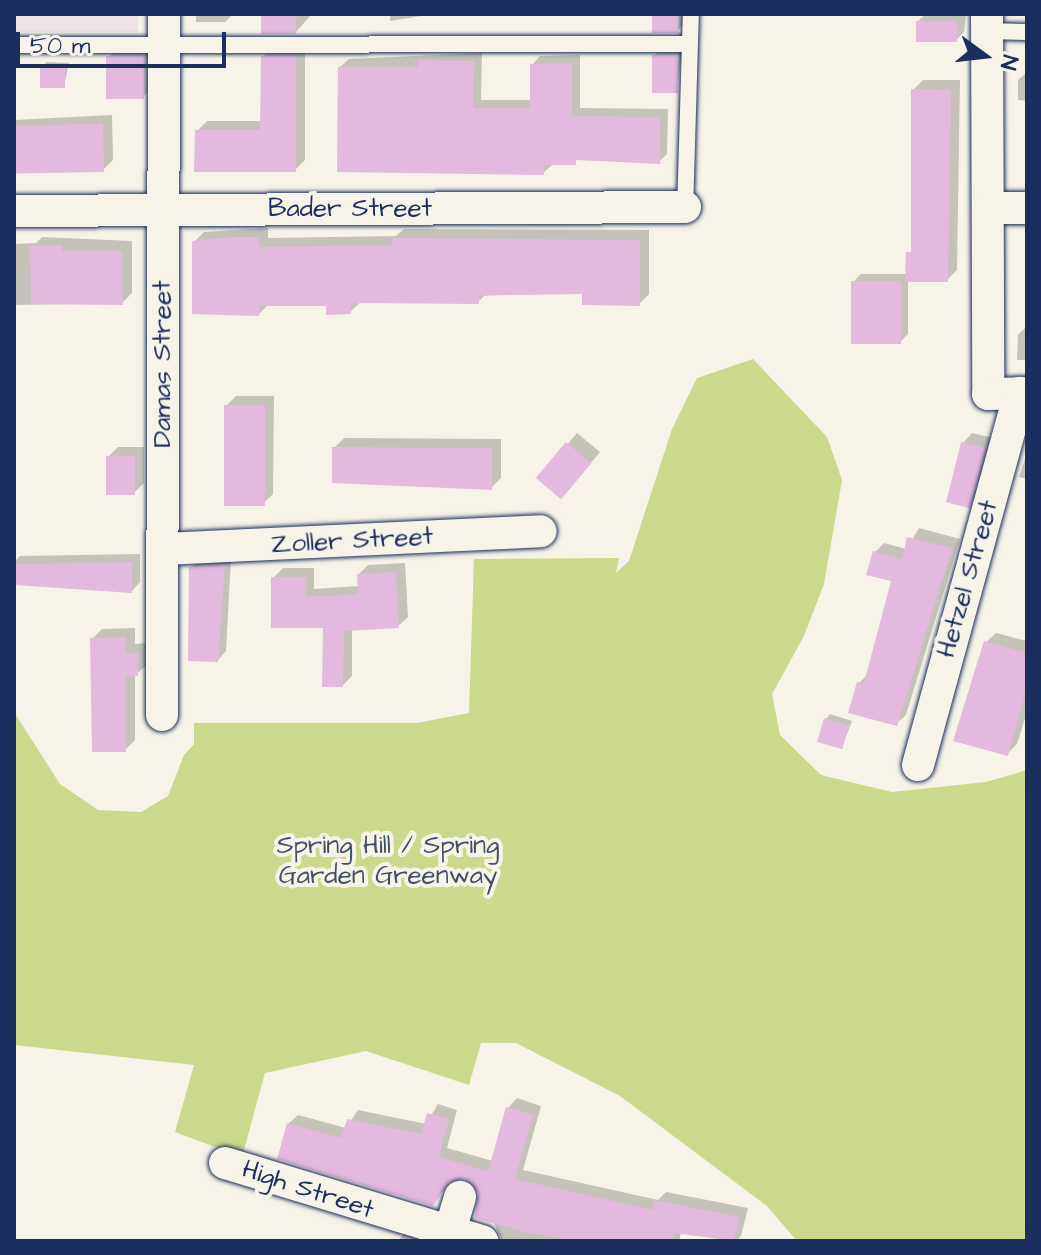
<!DOCTYPE html>
<style>
body{margin:0}
#map{position:relative;width:1041px;height:1255px;overflow:hidden;background:#f7f3e8;font-family:"Architects Daughter",sans-serif}
div>[style]{position:absolute}
.built>*{inset:0;background:#f1e2e5;transform-origin:0 0}
.green>*{inset:0;background:#cbd98d}
.shadow>*{inset:0;background:#0003}
.building>*{inset:0;background:#e4b9de;transform-origin:0 0}
.roads{filter:drop-shadow(0 0 2px #1b2f5e) drop-shadow(0 0 2px #1b2f5e)}
.lane>*{height:16px;margin:-8px;padding:0 8px;transform-origin:8px;border-radius:8px;background:#f7f3e8}
.street>*{height:32px;margin:-16px;padding:0 16px;transform-origin:16px;border-radius:16px;background:#f7f3e8}
span{translate:-50% -50%;white-space:nowrap;text-align:center;line-height:1.15;-webkit-text-stroke:8px #f7f3e8;paint-order:stroke}
.street-label{font-size:26px;color:#1b2f5e}
.park-label{font-size:26px;color:#3e5167}
.frame{position:absolute;inset:0;border:16px solid #1b2f5e;pointer-events:none}
.north{position:absolute;left:945px;top:16px;width:80px;height:80px;-webkit-text-stroke:6px #f7f3e8;paint-order:stroke;rotate:105deg;font-size:22px;font-weight:700;line-height:32px;text-align:center;color:#1b2f5e}
.north::after{content:'';display:block;margin:auto;width:28px;height:36px;background:#1b2f5e;clip-path:polygon(50% 0,100% 100%,50% 72%,0 100%)}
.scale{position:absolute;left:16px;top:32px;width:210px;height:36px;box-sizing:border-box;border:4px solid #1b2f5e;border-top:0;padding-left:10px;font-size:24px;line-height:28px;white-space:nowrap;color:#1b2f5e;-webkit-text-stroke:6px #f7f3e8;paint-order:stroke}
</style>
<div id="map">
<div class="built">
<i style="left:14px;top:14px;width:124px;height:18px"></i>
</div>
<div class="green">
<i style="clip-path:polygon(753px 359px,827px 437px,842px 480px,824px 584px,804px 636px,772px 694px,780px 735px,821px 775px,892px 792px,986px 782px,1027px 770px,1027px 1241px,797px 1241px,767px 1206px,620px 1096px,516px 1043px,481px 1043px,469px 1085px,366px 1051px,265px 1073px,242px 1157px,175px 1132px,194px 1065px,14px 1045px,14px 712px,60px 784px,98px 810px,141px 812px,168px 796px,184px 755px,194px 744px,194px 723px,417px 723px,469px 713px,474px 559px,619px 558px,616px 573px,629px 561px,672px 429px,697px 378px)"></i>
</div>
<div class="shadow">
<i style="clip-path:polygon(196px 14px,233px 14px,225px 22px,196px 22px)"></i>
<i style="clip-path:polygon(263px 14px,311px 14px,311px 15px,296px 32px)"></i>
<i style="clip-path:polygon(390px 14px,421px 14px,421px 16px,390px 21px)"></i>
<i style="clip-path:polygon(654px 14px,682px 14px,682px 26px,677px 31px)"></i>
<i style="clip-path:polygon(926px 14px,966px 14px,964px 32px,956px 40px,918px 21px)"></i>
<i style="clip-path:polygon(305px 46px,305px 160px,295px 170px,197px 131px,207px 121px,262px 121px,263px 56px,273px 47px)"></i>
<i style="clip-path:polygon(153px 47px,153px 87px,143px 97px,108px 58px,118px 48px)"></i>
<i style="clip-path:polygon(659px 51px,682px 51px,677px 91px,654px 56px)"></i>
<i style="clip-path:polygon(482px 53px,481px 100px,532px 100px,532px 65px,540px 56px,580px 55px,580px 108px,668px 109px,667px 154px,659px 162px,580px 158px,552px 165px,543px 173px,340px 67px,349px 59px)"></i>
<i style="clip-path:polygon(47px 62px,69px 63px,64px 86px,42px 66px)"></i>
<i style="clip-path:polygon(1027px 72px,1027px 101px,1018px 100px,1018px 80px)"></i>
<i style="clip-path:polygon(923px 80px,960px 80px,957px 270px,947px 280px,908px 280px,908px 334px,900px 342px,853px 282px,861px 274px,907px 274px,913px 248px,913px 90px)"></i>
<i style="clip-path:polygon(112px 115px,113px 160px,103px 170px,14px 163px,14px 120px)"></i>
<i style="clip-path:polygon(268px 228px,268px 238px,396px 236px,404px 229px,649px 230px,649px 294px,639px 304px,584px 292px,486px 294px,478px 302px,362px 301px,350px 312px,328px 304px,269px 304px,259px 314px,194px 242px,204px 232px)"></i>
<i style="clip-path:polygon(42px 237px,132px 241px,132px 293px,122px 303px,14px 305px,14px 244px,36px 243px)"></i>
<i style="clip-path:polygon(1027px 326px,1027px 360px,1017px 360px,1018px 335px)"></i>
<i style="clip-path:polygon(236px 396px,274px 396px,273px 494px,263px 504px,226px 406px)"></i>
<i style="clip-path:polygon(577px 433px,600px 452px,571px 487px,539px 478px)"></i>
<i style="clip-path:polygon(972px 433px,994px 438px,978px 495px,968px 505px,963px 443px)"></i>
<i style="clip-path:polygon(344px 438px,501px 439px,501px 478px,491px 488px,334px 448px)"></i>
<i style="clip-path:polygon(118px 447px,144px 447px,144px 483px,134px 493px,108px 457px)"></i>
<i style="clip-path:polygon(1027px 453px,1027px 479px,1019px 477px)"></i>
<i style="clip-path:polygon(919px 528px,960px 539px,906px 715px,896px 724px,859px 683px,869px 673px,893px 580px,875px 552px,884px 543px,906px 549px)"></i>
<i style="clip-path:polygon(140px 554px,140px 582px,132px 591px,14px 584px,14px 562px,20px 556px)"></i>
<i style="clip-path:polygon(231px 558px,226px 651px,218px 660px,191px 568px,200px 559px)"></i>
<i style="clip-path:polygon(405px 563px,408px 617px,398px 626px,352px 629px,352px 676px,343px 685px,325px 626px,273px 578px,283px 568px,314px 568px,314px 589px,359px 586px,359px 574px,368px 565px)"></i>
<i style="clip-path:polygon(135px 628px,135px 644px,147px 643px,147px 665px,135px 675px,135px 740px,125px 750px,92px 639px,102px 629px)"></i>
<i style="clip-path:polygon(996px 633px,1027px 641px,1027px 712px,1017px 744px,1007px 754px,986px 642px)"></i>
<i style="clip-path:polygon(830px 714px,852px 721px,842px 747px,826px 719px)"></i>
<i style="clip-path:polygon(517px 1098px,541px 1106px,523px 1170px,658px 1200px,666px 1192px,748px 1208px,741px 1236px,736px 1241px,681px 1233px,679px 1241px,502px 1241px,481px 1193px,467px 1177px,452px 1180px,432px 1204px,288px 1124px,298px 1115px,346px 1128px,358px 1110px,426px 1124px,438px 1104px,457px 1110px,447px 1148px,493px 1161px,508px 1108px)"></i>
<i style="clip-path:polygon(410px 1226px,428px 1241px,398px 1241px)"></i>
</div>
<div class="building">
<i style="left:261px;top:14px;width:35px;height:20px"></i>
<i style="left:652px;top:14px;width:26px;height:19px"></i>
<i style="left:916px;top:21px;width:41px;height:21px"></i>
<i style="left:652px;top:55px;width:26px;height:38px"></i>
<i style="left:144px;top:56px;width:43px;height:38px;rotate:90deg"></i>
<i style="clip-path:polygon(261px 56px,296px 56px,296px 172px,194px 172px,195px 130px,260px 130px)"></i>
<i style="clip-path:polygon(418px 60px,474px 61px,473px 108px,530px 108px,530px 64px,572px 63px,572px 116px,660px 117px,660px 164px,576px 160px,576px 165px,544px 165px,544px 175px,337px 172px,338px 67px,418px 67px)"></i>
<i style="left:40px;top:66px;width:25px;height:22px"></i>
<i style="clip-path:polygon(911px 89px,951px 90px,948px 282px,905px 282px,906px 252px,911px 252px)"></i>
<i style="left:103px;top:124px;width:48px;height:89px;rotate:89deg"></i>
<i style="clip-path:polygon(230px 237px,259px 237px,259px 247px,392px 245px,392px 238px,640px 240px,640px 306px,582px 305px,582px 294px,512px 295px,479px 296px,479px 304px,351px 303px,351px 314px,326px 315px,326px 306px,259px 306px,259px 316px,192px 314px,192px 241px)"></i>
<i style="clip-path:polygon(62px 245px,62px 251px,122px 251px,123px 305px,31px 304px,30px 246px)"></i>
<i style="left:851px;top:281px;width:50px;height:63px"></i>
<i style="left:224px;top:405px;width:41px;height:101px"></i>
<i style="left:566px;top:442px;width:33px;height:47px;rotate:40deg"></i>
<i style="left:961px;top:442px;width:25px;height:62px;rotate:14deg"></i>
<i style="clip-path:polygon(332px 447px,492px 448px,492px 490px,332px 483px)"></i>
<i style="left:106px;top:456px;width:29px;height:39px"></i>
<i style="clip-path:polygon(907px 537px,952px 548px,897px 726px,848px 713px,857px 682px,864px 683px,891px 581px,866px 575px,873px 551px,902px 559px)"></i>
<i style="clip-path:polygon(132px 562px,132px 593px,14px 585px,14px 564px)"></i>
<i style="clip-path:polygon(225px 565px,218px 662px,188px 661px,189px 567px)"></i>
<i style="clip-path:polygon(396px 572px,399px 628px,344px 631px,343px 687px,322px 687px,323px 628px,271px 628px,271px 577px,306px 577px,306px 597px,358px 594px,357px 574px)"></i>
<i style="clip-path:polygon(126px 637px,126px 653px,138px 653px,138px 676px,126px 677px,126px 752px,92px 752px,90px 638px)"></i>
<i style="clip-path:polygon(984px 641px,1027px 653px,1027px 687px,1008px 756px,953px 741px)"></i>
<i style="left:824px;top:718px;width:26px;height:25px;rotate:16deg"></i>
<i style="clip-path:polygon(506px 1107px,533px 1115px,515px 1179px,653px 1210px,654px 1200px,740px 1217px,734px 1241px,674px 1233px,673px 1241px,578px 1241px,529px 1233px,475px 1218px,478px 1192px,465px 1179px,448px 1183px,433px 1206px,277px 1159px,287px 1123px,341px 1138px,347px 1119px,421px 1134px,427px 1113px,449px 1119px,439px 1157px,488px 1171px)"></i>
</div>
<div class="roads">
<div class="lane">
<i style="left:987px;top:31px;width:40px;rotate:1.4deg"></i>
<i style="left:14px;top:45px;width:676px;rotate:-0.08deg"></i>
<i style="left:685px;top:212px;width:198px;rotate:-88.3deg"></i>
</div>
<div class="street">
<i style="left:987px;top:14px;width:380px;rotate:89.8deg"></i>
<i style="left:988px;top:394px;width:39px;rotate:-1deg"></i>
<i style="left:988px;top:208px;width:39px"></i>
<i style="left:14px;top:211px;width:671px;rotate:-0.34deg"></i>
<i style="left:164px;top:549px;width:377px;rotate:-2.7deg"></i>
<i style="left:162px;top:715px;width:701px;rotate:-89.84deg"></i>
<i style="left:918px;top:765px;width:386px;rotate:-74.7deg"></i>
<i style="left:225px;top:1163px;width:269px;rotate:16.9deg"></i>
<i style="left:447px;top:1241px;width:46px;rotate:-73.5deg"></i>
</div>
</div>
<div class="street-label">
<span style="left:350px;top:209px">Bader Street</span>
<span style="left:163px;top:364px;rotate:-90deg">Damas Street</span>
<span style="left:352px;top:541px;rotate:-3deg">Zoller Street</span>
<span style="left:968px;top:579px;rotate:-74deg">Hetzel Street</span>
<span style="left:308px;top:1190px;rotate:18deg">High Street</span>
</div>
<div class="park-label">
<span style="left:388px;top:861px">Spring Hill / Spring<br>Garden Greenway</span>
</div>
<div class="frame"></div>
<div class="north">N</div>
<div class="scale">50 m</div>
</div>
